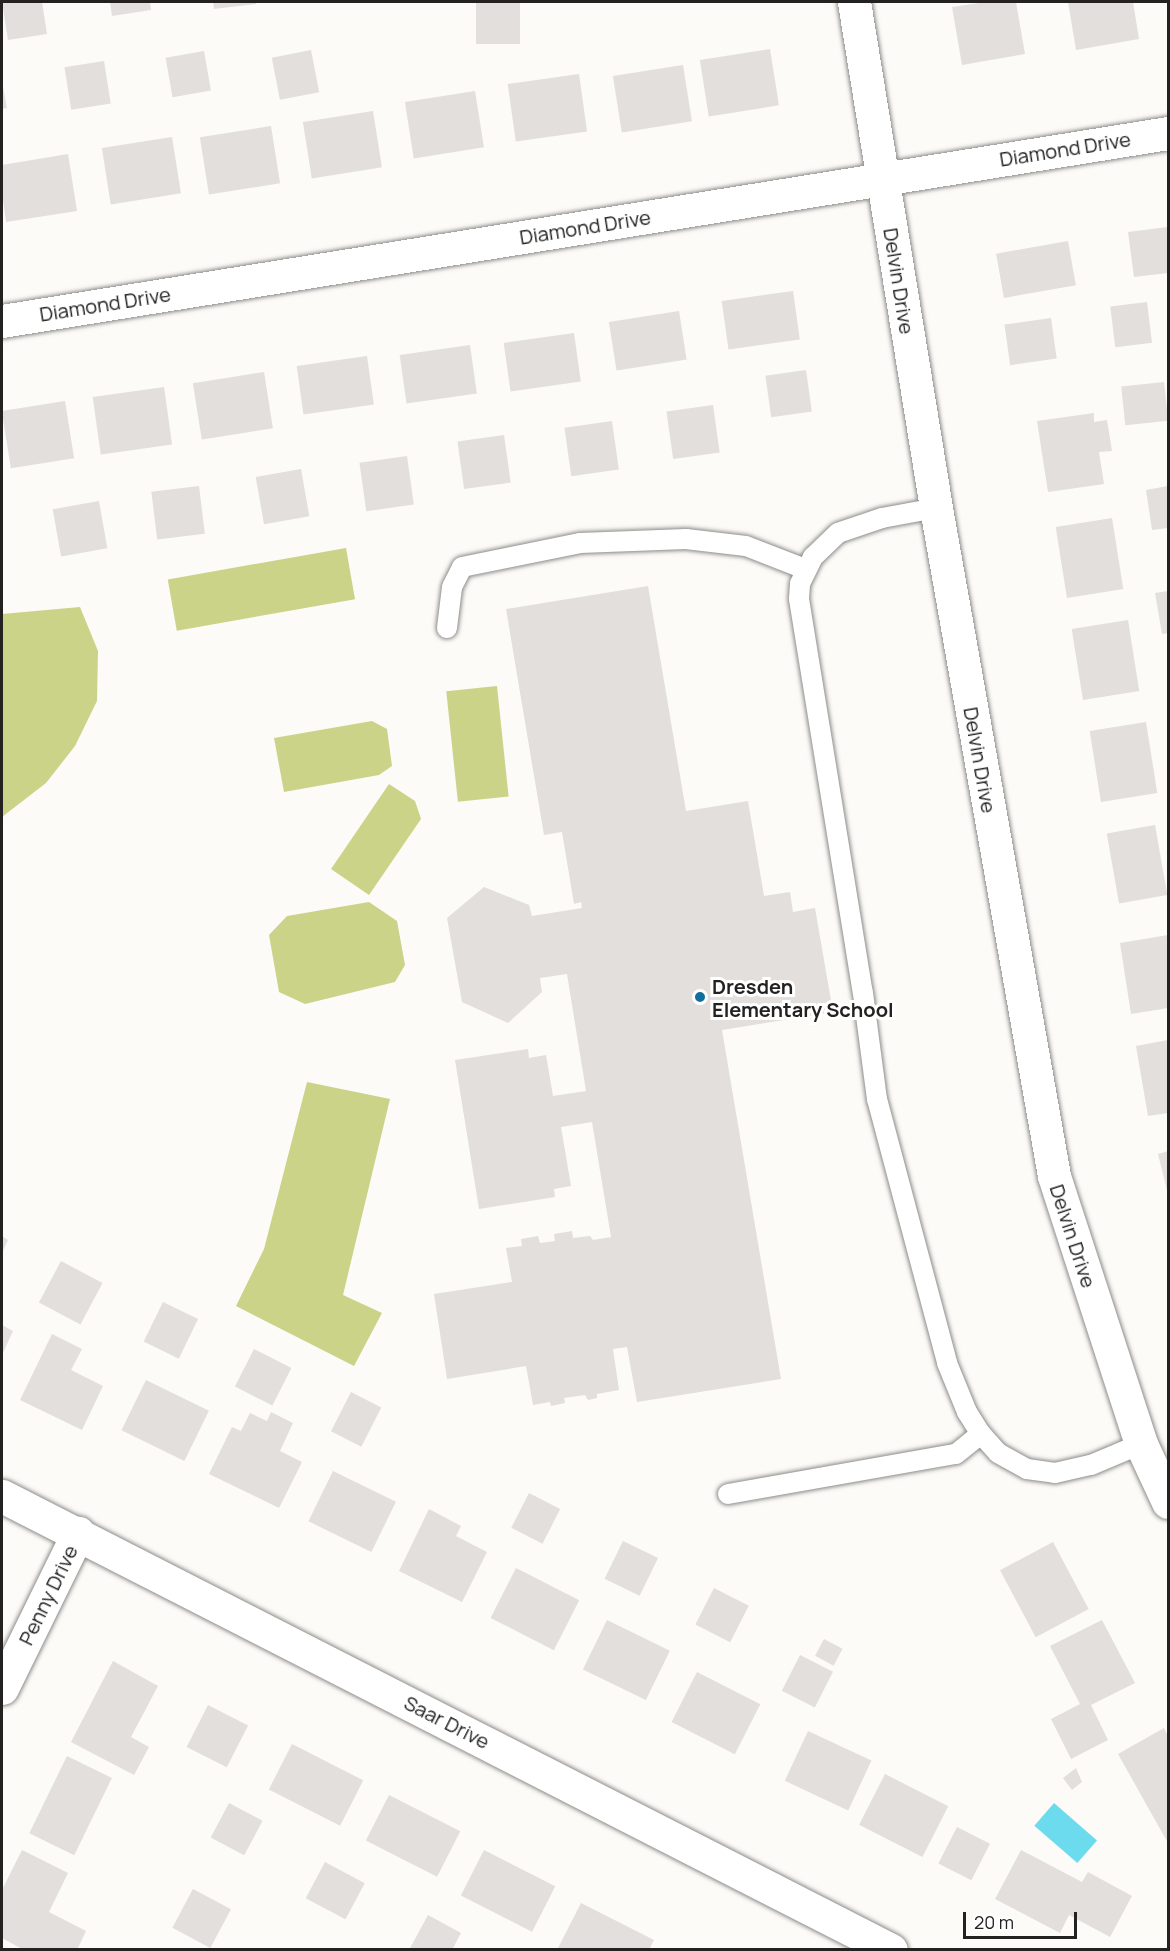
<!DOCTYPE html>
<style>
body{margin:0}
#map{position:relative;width:1170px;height:1951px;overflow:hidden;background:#fcfbf8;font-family:Manrope,sans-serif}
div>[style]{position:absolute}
.green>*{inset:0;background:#cbd388;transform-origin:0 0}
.water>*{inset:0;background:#6ddbee;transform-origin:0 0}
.building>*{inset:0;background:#e2dfdd;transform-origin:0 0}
.roads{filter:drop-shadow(0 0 2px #8e8c8a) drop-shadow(0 0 2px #8e8c8a)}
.service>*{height:20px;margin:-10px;padding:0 10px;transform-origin:10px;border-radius:10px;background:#fff}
.minor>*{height:33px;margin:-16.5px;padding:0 16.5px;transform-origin:16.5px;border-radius:16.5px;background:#fff}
.dots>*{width:16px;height:16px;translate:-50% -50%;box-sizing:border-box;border:3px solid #fff;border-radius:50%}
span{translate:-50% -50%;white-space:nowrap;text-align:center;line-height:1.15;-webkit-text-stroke:6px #fff;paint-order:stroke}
.street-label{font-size:20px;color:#232221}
.poi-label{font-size:20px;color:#232221;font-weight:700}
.left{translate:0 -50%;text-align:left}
.frame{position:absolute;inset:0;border:3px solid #232221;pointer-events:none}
.scale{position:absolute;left:963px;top:1912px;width:114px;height:27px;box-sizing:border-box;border:3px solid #232221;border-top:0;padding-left:8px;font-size:18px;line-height:21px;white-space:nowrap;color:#232221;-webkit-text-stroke:4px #fff;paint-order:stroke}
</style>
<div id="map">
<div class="green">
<i style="left:346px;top:548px;width:52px;height:181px;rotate:80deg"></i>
<i style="clip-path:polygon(80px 607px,98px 651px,97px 701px,75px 746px,46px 783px,2px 817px,2px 614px)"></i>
<i style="left:497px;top:686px;width:111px;height:51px;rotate:84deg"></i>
<i style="clip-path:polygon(372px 721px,387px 729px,392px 766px,379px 775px,284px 792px,274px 738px)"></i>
<i style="clip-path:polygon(389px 784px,415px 801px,421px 819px,369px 895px,331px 869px)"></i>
<i style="clip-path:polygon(369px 902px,397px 921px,405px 965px,395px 982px,305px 1004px,279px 992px,269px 935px,287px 916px)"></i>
<i style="clip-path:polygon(307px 1082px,390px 1099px,343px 1295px,382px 1313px,354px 1366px,236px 1306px,264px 1249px)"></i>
</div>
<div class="water">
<i style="left:1054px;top:1803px;width:57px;height:30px;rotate:41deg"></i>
</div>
<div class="building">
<i style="clip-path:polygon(2px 2px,42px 2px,47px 34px,8px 40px)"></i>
<i style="clip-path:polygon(110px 2px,150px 2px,151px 10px,112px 16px)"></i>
<i style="clip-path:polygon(213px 2px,256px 2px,256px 4px,214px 9px)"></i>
<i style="left:476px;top:2px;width:44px;height:42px"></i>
<i style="clip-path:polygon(986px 2px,1016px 2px,1025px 54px,962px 65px,952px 7px)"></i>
<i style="clip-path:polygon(1068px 2px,1133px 2px,1139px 39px,1076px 50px)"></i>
<i style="left:770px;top:49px;width:57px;height:71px;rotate:81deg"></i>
<i style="left:311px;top:50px;width:43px;height:40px;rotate:79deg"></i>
<i style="left:204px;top:51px;width:40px;height:39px;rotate:80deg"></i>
<i style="left:104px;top:61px;width:43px;height:40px;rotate:81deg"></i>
<i style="left:683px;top:65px;width:57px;height:71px;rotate:81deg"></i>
<i style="left:579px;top:74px;width:58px;height:72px;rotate:82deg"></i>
<i style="clip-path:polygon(2px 82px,7px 108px,2px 109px)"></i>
<i style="left:475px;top:91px;width:57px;height:71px;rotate:81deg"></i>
<i style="left:373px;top:111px;width:57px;height:71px;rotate:81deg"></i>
<i style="left:271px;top:126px;width:58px;height:72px;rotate:81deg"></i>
<i style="left:172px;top:137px;width:57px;height:71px;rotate:81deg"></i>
<i style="clip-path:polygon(68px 154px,77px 211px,6px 222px,2px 192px,2px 165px)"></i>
<i style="clip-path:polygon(1168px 227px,1168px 273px,1134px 277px,1128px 232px)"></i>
<i style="left:1068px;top:241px;width:45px;height:73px;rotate:80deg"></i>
<i style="left:793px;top:291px;width:49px;height:72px;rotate:82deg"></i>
<i style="left:1147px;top:302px;width:41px;height:37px;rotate:83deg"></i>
<i style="left:679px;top:311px;width:49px;height:71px;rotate:81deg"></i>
<i style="left:1051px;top:318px;width:41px;height:47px;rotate:82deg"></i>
<i style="left:574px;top:333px;width:49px;height:71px;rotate:82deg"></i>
<i style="left:470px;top:345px;width:49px;height:71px;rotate:82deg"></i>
<i style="left:367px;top:356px;width:49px;height:71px;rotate:82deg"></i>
<i style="left:806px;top:370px;width:42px;height:41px;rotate:82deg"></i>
<i style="left:264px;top:372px;width:57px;height:72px;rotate:81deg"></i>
<i style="left:1164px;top:382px;width:39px;height:43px;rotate:84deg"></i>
<i style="left:164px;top:387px;width:58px;height:72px;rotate:82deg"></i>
<i style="left:65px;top:401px;width:58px;height:64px;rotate:81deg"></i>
<i style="left:713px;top:405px;width:48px;height:47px;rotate:82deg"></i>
<i style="clip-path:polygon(1094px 413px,1094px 422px,1107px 420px,1112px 451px,1099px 452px,1104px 484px,1048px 492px,1037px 421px)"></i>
<i style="left:612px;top:421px;width:49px;height:48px;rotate:82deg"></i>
<i style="left:504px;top:435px;width:48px;height:47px;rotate:82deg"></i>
<i style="left:407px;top:456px;width:49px;height:48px;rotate:82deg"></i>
<i style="left:301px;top:469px;width:48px;height:46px;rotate:80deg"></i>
<i style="left:199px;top:486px;width:48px;height:48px;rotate:83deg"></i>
<i style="clip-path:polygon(1168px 486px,1168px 528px,1152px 530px,1146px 490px)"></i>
<i style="left:99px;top:501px;width:48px;height:47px;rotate:80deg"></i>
<i style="left:1112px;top:518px;width:72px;height:57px;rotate:81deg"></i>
<i style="clip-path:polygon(648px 586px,686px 811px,748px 801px,764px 896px,790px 892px,793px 912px,815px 908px,833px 1012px,722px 1030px,781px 1379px,637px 1402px,627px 1347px,613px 1349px,619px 1390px,597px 1394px,597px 1398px,588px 1400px,585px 1395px,564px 1398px,565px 1403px,551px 1406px,550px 1402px,533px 1405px,526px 1366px,447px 1379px,434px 1294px,512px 1282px,506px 1248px,522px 1246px,521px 1239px,538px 1236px,540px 1243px,555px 1241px,554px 1234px,572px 1231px,573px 1238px,590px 1236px,593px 1240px,611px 1237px,592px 1122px,561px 1127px,571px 1186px,554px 1189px,555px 1197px,479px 1209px,455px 1060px,528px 1049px,529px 1058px,546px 1055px,553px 1096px,586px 1091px,567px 974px,540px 978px,542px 992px,508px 1023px,462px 1002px,447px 918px,484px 887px,529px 905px,532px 916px,582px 908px,581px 902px,574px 904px,562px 832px,544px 835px,506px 609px)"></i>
<i style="clip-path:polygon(1168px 591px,1168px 633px,1162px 634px,1155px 593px)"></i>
<i style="left:1128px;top:620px;width:72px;height:57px;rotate:81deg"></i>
<i style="left:1146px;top:722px;width:72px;height:57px;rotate:81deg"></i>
<i style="left:1155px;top:825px;width:71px;height:49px;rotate:80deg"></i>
<i style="clip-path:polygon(1168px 935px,1168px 1008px,1131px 1014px,1120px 943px)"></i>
<i style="clip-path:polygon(1168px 1040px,1168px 1113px,1148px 1116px,1136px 1046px)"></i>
<i style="clip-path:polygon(1168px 1151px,1168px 1194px,1158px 1154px)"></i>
<i style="clip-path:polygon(2px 1236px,8px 1240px,2px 1253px)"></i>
<i style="left:61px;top:1261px;width:47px;height:47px;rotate:28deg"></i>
<i style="left:163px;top:1302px;width:39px;height:44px;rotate:26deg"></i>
<i style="clip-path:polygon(2px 1325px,13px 1331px,2px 1355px)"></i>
<i style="clip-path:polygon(52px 1334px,82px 1349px,71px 1370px,103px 1386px,82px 1430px,20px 1400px)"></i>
<i style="left:254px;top:1349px;width:42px;height:42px;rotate:27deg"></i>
<i style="left:146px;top:1380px;width:70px;height:56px;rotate:26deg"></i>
<i style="left:351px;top:1392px;width:34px;height:44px;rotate:27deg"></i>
<i style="clip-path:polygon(271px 1412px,293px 1423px,280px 1451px,302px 1462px,279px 1508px,209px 1474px,232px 1427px,241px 1431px,250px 1413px,267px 1421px)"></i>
<i style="left:333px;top:1471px;width:70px;height:56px;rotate:26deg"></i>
<i style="left:529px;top:1493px;width:35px;height:39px;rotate:27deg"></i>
<i style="clip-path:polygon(429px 1509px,461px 1526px,456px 1536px,487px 1552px,462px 1602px,399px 1571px)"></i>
<i style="left:623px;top:1541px;width:39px;height:42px;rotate:26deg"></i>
<i style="left:1053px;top:1542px;width:76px;height:60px;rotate:62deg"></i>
<i style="left:516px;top:1568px;width:71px;height:56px;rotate:27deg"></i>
<i style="left:714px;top:1588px;width:39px;height:41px;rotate:27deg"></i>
<i style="left:607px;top:1620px;width:70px;height:55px;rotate:26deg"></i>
<i style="clip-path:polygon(1102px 1620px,1135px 1683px,1091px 1705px,1108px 1740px,1071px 1759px,1051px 1719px,1080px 1704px,1050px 1646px)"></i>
<i style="left:824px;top:1639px;width:21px;height:19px;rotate:28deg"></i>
<i style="left:800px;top:1655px;width:37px;height:40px;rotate:27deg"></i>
<i style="clip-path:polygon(113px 1661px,158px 1686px,131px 1737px,149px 1747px,134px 1775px,71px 1742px)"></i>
<i style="left:697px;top:1672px;width:71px;height:56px;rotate:27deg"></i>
<i style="left:208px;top:1705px;width:45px;height:47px;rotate:27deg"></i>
<i style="clip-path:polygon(1164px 1728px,1168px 1736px,1168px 1843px,1118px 1754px)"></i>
<i style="left:808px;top:1731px;width:70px;height:55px;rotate:25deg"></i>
<i style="left:292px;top:1744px;width:80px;height:51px;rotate:27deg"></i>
<i style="left:67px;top:1756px;width:50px;height:86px;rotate:26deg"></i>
<i style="clip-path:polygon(1076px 1768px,1082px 1782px,1072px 1790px,1063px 1778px)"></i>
<i style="left:885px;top:1774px;width:71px;height:57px;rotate:27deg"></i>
<i style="left:389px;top:1795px;width:80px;height:51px;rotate:27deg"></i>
<i style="left:229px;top:1803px;width:38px;height:39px;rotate:28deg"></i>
<i style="left:957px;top:1827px;width:37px;height:41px;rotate:27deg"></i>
<i style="clip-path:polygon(22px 1850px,68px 1873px,49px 1912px,86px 1931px,77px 1950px,24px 1950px,2px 1938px,2px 1890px)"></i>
<i style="left:484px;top:1850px;width:80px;height:51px;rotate:27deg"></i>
<i style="clip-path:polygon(1021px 1850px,1082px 1882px,1088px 1872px,1132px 1896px,1110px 1937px,1069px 1915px,1060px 1933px,995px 1899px)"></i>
<i style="left:325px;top:1862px;width:45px;height:41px;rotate:28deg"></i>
<i style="left:193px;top:1889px;width:43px;height:44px;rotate:28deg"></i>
<i style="clip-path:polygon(581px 1903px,654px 1940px,649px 1950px,557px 1950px)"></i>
<i style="clip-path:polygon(428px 1915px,461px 1933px,452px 1950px,409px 1950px)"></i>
</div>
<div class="roads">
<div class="service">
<i style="left:936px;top:508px;width:55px;rotate:169.5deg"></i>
<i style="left:882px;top:518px;width:46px;rotate:161.2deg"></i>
<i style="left:838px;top:533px;width:35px;rotate:136deg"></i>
<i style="left:813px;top:557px;width:30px;rotate:116deg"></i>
<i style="left:800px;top:584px;width:15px;rotate:94deg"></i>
<i style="left:799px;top:599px;width:399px;rotate:80.8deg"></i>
<i style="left:863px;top:993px;width:107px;rotate:82.5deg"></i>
<i style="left:877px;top:1099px;width:273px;rotate:75.1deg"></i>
<i style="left:947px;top:1363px;width:53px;rotate:67.8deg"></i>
<i style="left:967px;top:1412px;width:26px;rotate:58deg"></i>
<i style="left:981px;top:1434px;width:25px;rotate:48deg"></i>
<i style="left:998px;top:1453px;width:33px;rotate:29deg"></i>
<i style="left:1027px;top:1469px;width:28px;rotate:8deg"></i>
<i style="left:1055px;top:1473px;width:37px;rotate:-13deg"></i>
<i style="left:1091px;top:1465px;width:54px;rotate:-22.8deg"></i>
<i style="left:447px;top:628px;width:41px;rotate:-83deg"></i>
<i style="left:452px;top:587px;width:22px;rotate:-63deg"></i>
<i style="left:462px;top:567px;width:120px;rotate:-11.5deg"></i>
<i style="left:580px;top:543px;width:106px;rotate:-2.2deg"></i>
<i style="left:686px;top:539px;width:60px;rotate:6.7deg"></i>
<i style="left:746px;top:546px;width:63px;rotate:21.3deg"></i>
<i style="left:728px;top:1494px;width:231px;rotate:-10deg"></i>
<i style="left:956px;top:1454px;width:32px;rotate:-39deg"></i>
</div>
<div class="minor">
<i style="left:854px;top:2px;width:513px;rotate:80.79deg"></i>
<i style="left:936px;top:508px;width:678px;rotate:79.98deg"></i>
<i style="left:1054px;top:1176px;width:282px;rotate:72deg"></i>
<i style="left:1141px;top:1444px;width:64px;rotate:65deg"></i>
<i style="left:2px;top:321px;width:1181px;rotate:-9.16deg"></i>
<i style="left:2px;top:1496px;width:998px;rotate:27.05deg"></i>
<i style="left:2px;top:1688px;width:173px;rotate:-63.9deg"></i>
</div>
</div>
<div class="dots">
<i style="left:700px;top:997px;background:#136f9e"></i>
</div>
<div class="street-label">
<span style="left:1065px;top:149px;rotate:-9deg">Diamond Drive</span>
<span style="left:585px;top:227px;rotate:-9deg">Diamond Drive</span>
<span style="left:899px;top:281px;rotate:81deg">Delvin Drive</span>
<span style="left:105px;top:304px;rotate:-9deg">Diamond Drive</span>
<span style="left:980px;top:760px;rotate:80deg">Delvin Drive</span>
<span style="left:1073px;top:1236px;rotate:72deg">Delvin Drive</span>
<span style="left:48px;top:1595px;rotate:-64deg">Penny Drive</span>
<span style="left:447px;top:1722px;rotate:27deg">Saar Drive</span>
</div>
<div class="poi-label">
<span class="left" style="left:712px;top:998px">Dresden<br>Elementary School</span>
</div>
<div class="frame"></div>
<div class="scale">20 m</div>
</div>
